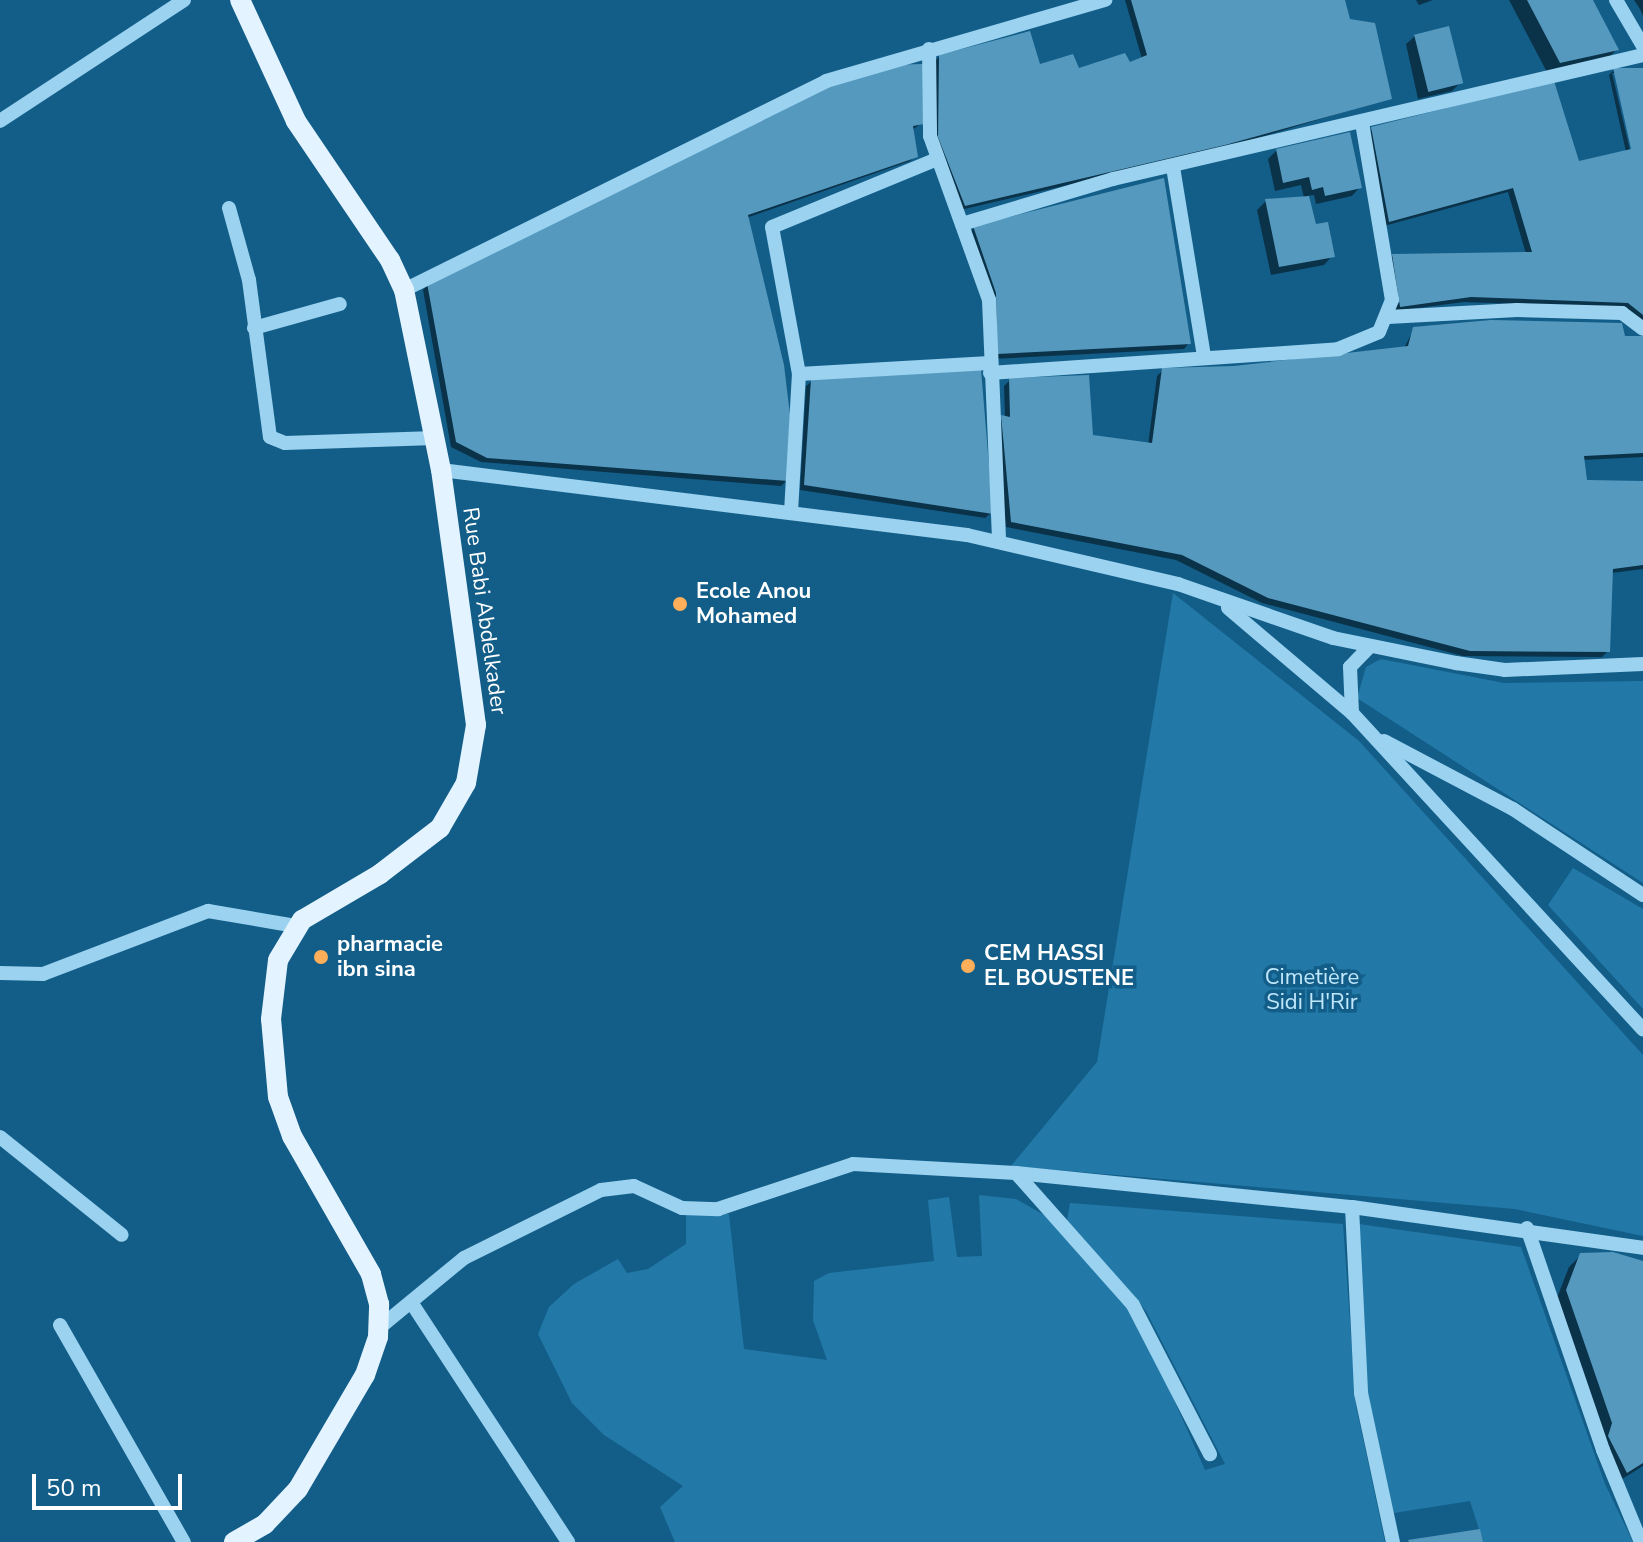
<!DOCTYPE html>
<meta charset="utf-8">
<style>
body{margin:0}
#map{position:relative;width:1643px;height:1542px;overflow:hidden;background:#135e89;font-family:"Nunito Sans",sans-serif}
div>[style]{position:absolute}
.green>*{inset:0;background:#2279a7}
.shadow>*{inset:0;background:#0007}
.building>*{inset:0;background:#5699be;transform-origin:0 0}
.minor>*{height:14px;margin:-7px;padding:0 7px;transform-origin:7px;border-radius:7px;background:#9ad2f0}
.major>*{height:20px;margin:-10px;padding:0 10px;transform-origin:10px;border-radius:10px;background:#e3f3ff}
.dots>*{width:22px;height:22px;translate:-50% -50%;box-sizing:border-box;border:4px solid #135e89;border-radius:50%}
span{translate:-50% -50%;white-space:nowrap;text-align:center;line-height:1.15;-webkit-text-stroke:7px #135e89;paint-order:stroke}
.poi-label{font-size:22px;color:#fff;font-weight:700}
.left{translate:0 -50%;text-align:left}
.street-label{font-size:22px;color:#fff}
.park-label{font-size:22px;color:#c0e7fc}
.scale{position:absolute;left:32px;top:1474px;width:150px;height:36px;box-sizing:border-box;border:4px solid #fff;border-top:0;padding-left:10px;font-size:24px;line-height:28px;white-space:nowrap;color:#fff;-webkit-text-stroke:6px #135e89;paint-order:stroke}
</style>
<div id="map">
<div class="green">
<i style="clip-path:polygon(1173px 593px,1359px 741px,1643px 1055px,1643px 1236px,1515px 1209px,1011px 1166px,1097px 1062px)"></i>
<i style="clip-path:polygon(1381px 659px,1504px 683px,1643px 681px,1643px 883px,1357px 698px,1366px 667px)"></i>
<i style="clip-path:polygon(1573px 868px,1643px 909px,1643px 1009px,1548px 905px)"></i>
<i style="clip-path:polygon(979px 1195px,1016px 1199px,1046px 1216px,1122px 1299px,1151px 1348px,1205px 1470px,1225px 1464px,1146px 1311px,1067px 1221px,1070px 1203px,1343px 1224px,1356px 1406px,1385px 1542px,675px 1542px,660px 1507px,683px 1486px,604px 1435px,572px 1403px,538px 1334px,549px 1307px,574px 1284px,618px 1259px,627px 1273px,648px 1269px,686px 1244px,686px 1209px,729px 1214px,744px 1349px,827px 1360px,813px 1320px,814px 1281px,829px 1273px,934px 1261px,928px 1200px,949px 1197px,957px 1257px,982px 1256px)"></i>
<i style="clip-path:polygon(1359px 1224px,1521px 1247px,1605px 1484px,1633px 1542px,1483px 1542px,1470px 1501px,1394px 1513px,1369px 1406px,1359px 1309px)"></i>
</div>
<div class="shadow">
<i style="clip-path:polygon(1125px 0,1343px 0,1348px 21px,1390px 98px,1218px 150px,960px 210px,933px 143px,934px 62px,940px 56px,1078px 71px,1129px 64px,1142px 59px)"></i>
<i style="clip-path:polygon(1416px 0,1433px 0,1419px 5px)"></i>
<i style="clip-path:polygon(1509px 0,1591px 0,1616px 50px,1605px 62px,1548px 74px)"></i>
<i style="clip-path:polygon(1634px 0,1643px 0,1643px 16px,1640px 9px)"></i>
<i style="clip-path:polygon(1415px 36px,1461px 82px,1452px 91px,1418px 99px,1406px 44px)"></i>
<i style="clip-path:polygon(evenodd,1614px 70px,1643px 70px,1643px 322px,1623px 308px,1464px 302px,1395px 311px,1388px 261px,1393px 256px,1526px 254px,1508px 192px,1384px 226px,1366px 135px,1372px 129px,1578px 164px,1626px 152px,1609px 75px,1614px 70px,1612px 73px,1616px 73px,1635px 159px,1632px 159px,1612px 73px)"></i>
<i style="clip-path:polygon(922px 123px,912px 130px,915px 156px,910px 161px,746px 218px,786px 481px,781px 486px,481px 462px,451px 447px,423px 290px,428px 284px)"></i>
<i style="clip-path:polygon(1277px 150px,1360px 187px,1352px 196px,1316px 204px,1314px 195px,1307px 196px,1314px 226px,1332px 256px,1324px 265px,1271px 275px,1257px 210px,1266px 201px,1304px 198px,1301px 185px,1275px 191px,1268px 159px)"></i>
<i style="clip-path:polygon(974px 228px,1189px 343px,1184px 349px,992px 359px,991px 300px,969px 234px)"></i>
<i style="clip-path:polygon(1414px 329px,1643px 338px,1643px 457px,1582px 460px,1585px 482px,1643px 503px,1643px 569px,1611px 573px,1608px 651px,1602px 657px,1463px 656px,1262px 603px,1176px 560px,1006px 527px,996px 423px,1005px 418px,1004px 386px,1010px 380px,1091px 436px,1148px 445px,1157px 376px,1163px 370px,1234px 368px,1404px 348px)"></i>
<i style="clip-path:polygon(812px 381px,991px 513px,985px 518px,800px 490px,806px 386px)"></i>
<i style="clip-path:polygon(1581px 1255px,1643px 1263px,1643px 1466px,1614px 1484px,1555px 1303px,1569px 1267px)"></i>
</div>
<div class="building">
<i style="clip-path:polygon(1131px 0,1345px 0,1350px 19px,1375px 23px,1392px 99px,1225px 145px,965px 206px,938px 137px,939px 55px,1030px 31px,1040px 64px,1073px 54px,1079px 68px,1125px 53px,1130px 62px,1147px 55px)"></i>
<i style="clip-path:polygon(1527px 0,1593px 0,1619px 50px,1560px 63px)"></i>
<i style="left:1449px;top:26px;width:59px;height:36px;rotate:76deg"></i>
<i style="clip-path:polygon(923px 64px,924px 124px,913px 126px,918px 157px,748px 215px,784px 365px,790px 415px,788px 481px,487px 458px,456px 442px,427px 283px,849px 77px,887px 65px)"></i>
<i style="clip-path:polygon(1613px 68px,1643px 68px,1643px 315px,1628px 303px,1471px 297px,1400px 307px,1392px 254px,1532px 252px,1513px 188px,1389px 222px,1371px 127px,1554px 81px,1579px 161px,1631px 149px)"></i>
<i style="clip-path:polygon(1350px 132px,1362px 188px,1325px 196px,1323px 187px,1312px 190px,1309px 177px,1283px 183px,1276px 149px)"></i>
<i style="clip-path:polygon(1164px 178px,1191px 344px,997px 354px,996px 293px,973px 226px)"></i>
<i style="clip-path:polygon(1309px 196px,1316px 224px,1328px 222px,1335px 257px,1279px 267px,1265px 199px)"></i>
<i style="clip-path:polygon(1491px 320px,1622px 323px,1625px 336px,1643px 336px,1643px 453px,1584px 456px,1587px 480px,1643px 481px,1643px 565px,1613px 569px,1610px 652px,1470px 651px,1268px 598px,1182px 555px,1011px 522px,1001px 415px,1010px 417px,1009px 378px,1089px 375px,1093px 435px,1152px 443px,1162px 368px,1234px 366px,1408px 346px,1413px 327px)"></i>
<i style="clip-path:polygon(981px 369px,993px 514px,804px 485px,811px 379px)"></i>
<i style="clip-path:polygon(1613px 1252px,1643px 1261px,1643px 1463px,1627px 1473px,1608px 1436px,1612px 1423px,1566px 1290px,1580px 1253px)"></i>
<i style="clip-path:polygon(1480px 1529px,1483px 1542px,1409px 1542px,1408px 1540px)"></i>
</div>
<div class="minor">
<i style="left:1616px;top:0;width:53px;rotate:59.6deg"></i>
<i style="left:929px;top:49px;width:87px;rotate:89.3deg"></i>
<i style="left:930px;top:136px;width:174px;rotate:70.2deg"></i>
<i style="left:989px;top:300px;width:241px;rotate:87.6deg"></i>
<i style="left:0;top:121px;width:220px;rotate:-33.3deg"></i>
<i style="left:1173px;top:167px;width:193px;rotate:80.7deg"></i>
<i style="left:229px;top:208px;width:75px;rotate:74.5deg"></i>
<i style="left:249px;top:280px;width:158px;rotate:82.4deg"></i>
<i style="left:270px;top:437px;width:16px;rotate:22deg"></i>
<i style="left:285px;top:443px;width:150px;rotate:-1.9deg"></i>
<i style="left:962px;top:224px;width:158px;rotate:-16.6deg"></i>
<i style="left:1113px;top:179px;width:544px;rotate:-13.17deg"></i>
<i style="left:404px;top:290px;width:471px;rotate:-26.3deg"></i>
<i style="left:826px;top:81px;width:291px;rotate:-16.2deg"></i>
<i style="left:1388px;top:317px;width:129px;rotate:-3.1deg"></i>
<i style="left:1517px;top:310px;width:105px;rotate:1.6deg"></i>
<i style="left:1622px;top:313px;width:26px;rotate:37deg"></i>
<i style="left:254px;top:328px;width:89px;rotate:-15.6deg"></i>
<i style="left:990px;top:373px;width:349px;rotate:-3.9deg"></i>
<i style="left:1338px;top:349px;width:44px;rotate:-22.5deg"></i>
<i style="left:1379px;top:332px;width:35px;rotate:-68deg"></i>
<i style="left:1392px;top:300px;width:181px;rotate:-99.6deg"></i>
<i style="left:799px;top:374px;width:149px;rotate:-100.4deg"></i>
<i style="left:772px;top:227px;width:178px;rotate:-22.4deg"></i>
<i style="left:441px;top:470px;width:530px;rotate:7.04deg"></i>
<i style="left:967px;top:535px;width:217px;rotate:13.1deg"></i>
<i style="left:1178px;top:584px;width:164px;rotate:19.2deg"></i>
<i style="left:1333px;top:638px;width:126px;rotate:11.5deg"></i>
<i style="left:1456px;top:663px;width:49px;rotate:8.1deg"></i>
<i style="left:1505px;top:670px;width:138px;rotate:-2.5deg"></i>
<i style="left:791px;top:512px;width:138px;rotate:-86.7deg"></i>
<i style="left:799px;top:374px;width:191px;rotate:-3.3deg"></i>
<i style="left:1228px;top:608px;width:162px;rotate:40.3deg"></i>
<i style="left:1352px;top:713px;width:430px;rotate:47.4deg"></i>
<i style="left:1352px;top:713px;width:46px;rotate:-92.5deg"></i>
<i style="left:1350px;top:667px;width:29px;rotate:-46deg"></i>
<i style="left:1384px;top:741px;width:146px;rotate:27.8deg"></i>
<i style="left:1513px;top:809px;width:156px;rotate:33.5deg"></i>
<i style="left:0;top:973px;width:43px;rotate:1.3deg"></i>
<i style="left:43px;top:974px;width:177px;rotate:-20.9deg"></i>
<i style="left:208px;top:911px;width:89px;rotate:9.7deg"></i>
<i style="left:0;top:1137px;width:156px;rotate:38.8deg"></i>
<i style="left:1016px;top:1173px;width:176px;rotate:48.4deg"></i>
<i style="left:1133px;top:1305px;width:168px;rotate:62.7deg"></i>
<i style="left:1352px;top:1207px;width:186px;rotate:87.2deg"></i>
<i style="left:1361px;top:1393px;width:152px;rotate:77.9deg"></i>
<i style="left:1527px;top:1228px;width:235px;rotate:71.1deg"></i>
<i style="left:1603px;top:1450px;width:100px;rotate:67.6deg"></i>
<i style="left:411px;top:1302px;width:287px;rotate:56.8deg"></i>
<i style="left:60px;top:1325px;width:250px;rotate:60.3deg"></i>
<i style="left:379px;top:1328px;width:110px;rotate:-39.5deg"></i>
<i style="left:464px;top:1258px;width:153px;rotate:-26.4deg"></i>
<i style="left:601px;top:1190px;width:33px;rotate:-7deg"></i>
<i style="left:634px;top:1186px;width:53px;rotate:24.6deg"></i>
<i style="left:682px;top:1208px;width:36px;rotate:2deg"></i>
<i style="left:718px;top:1209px;width:142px;rotate:-18.4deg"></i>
<i style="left:853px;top:1164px;width:163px;rotate:3.2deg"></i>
<i style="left:1016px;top:1173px;width:338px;rotate:5.8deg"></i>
<i style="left:1352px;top:1207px;width:294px;rotate:8deg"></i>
</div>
<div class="major">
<i style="left:234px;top:1542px;width:36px;rotate:-30deg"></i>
<i style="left:265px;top:1524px;width:48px;rotate:-46.7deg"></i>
<i style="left:298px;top:1489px;width:132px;rotate:-59.6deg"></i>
<i style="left:365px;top:1375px;width:40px;rotate:-71.1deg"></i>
<i style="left:378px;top:1337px;width:33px;rotate:-88deg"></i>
<i style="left:379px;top:1304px;width:31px;rotate:-105deg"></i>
<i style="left:371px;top:1274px;width:159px;rotate:-119.8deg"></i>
<i style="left:292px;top:1136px;width:41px;rotate:-109.7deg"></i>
<i style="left:278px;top:1097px;width:78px;rotate:-95.1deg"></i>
<i style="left:271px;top:1019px;width:59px;rotate:-83.2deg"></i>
<i style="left:278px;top:960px;width:47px;rotate:-59deg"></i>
<i style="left:302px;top:920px;width:91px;rotate:-30.5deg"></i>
<i style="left:380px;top:874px;width:76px;rotate:-37.5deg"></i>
<i style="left:440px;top:828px;width:52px;rotate:-60deg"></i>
<i style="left:466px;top:783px;width:59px;rotate:-80.2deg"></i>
<i style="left:476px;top:725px;width:257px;rotate:-97.8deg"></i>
<i style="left:441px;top:470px;width:184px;rotate:-101.6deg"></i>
<i style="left:404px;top:290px;width:33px;rotate:-115deg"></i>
<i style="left:390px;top:260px;width:168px;rotate:-124.1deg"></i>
<i style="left:296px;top:121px;width:133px;rotate:-114.8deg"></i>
</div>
<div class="dots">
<i style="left:680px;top:604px;background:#ffae59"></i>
<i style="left:321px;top:957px;background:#ffae59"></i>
<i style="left:968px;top:966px;background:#ffae59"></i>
</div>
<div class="poi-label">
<span class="left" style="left:696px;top:604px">Ecole Anou<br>Mohamed</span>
<span class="left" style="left:337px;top:957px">pharmacie<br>ibn sina</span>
<span class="left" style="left:984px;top:966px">CEM HASSI<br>EL BOUSTENE</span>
</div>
<div class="street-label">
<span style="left:484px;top:611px;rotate:82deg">Rue Babi Abdelkader</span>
</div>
<div class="park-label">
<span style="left:1312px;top:990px">Cimetière<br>Sidi H'Rir</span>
</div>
<div class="scale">50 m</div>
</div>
